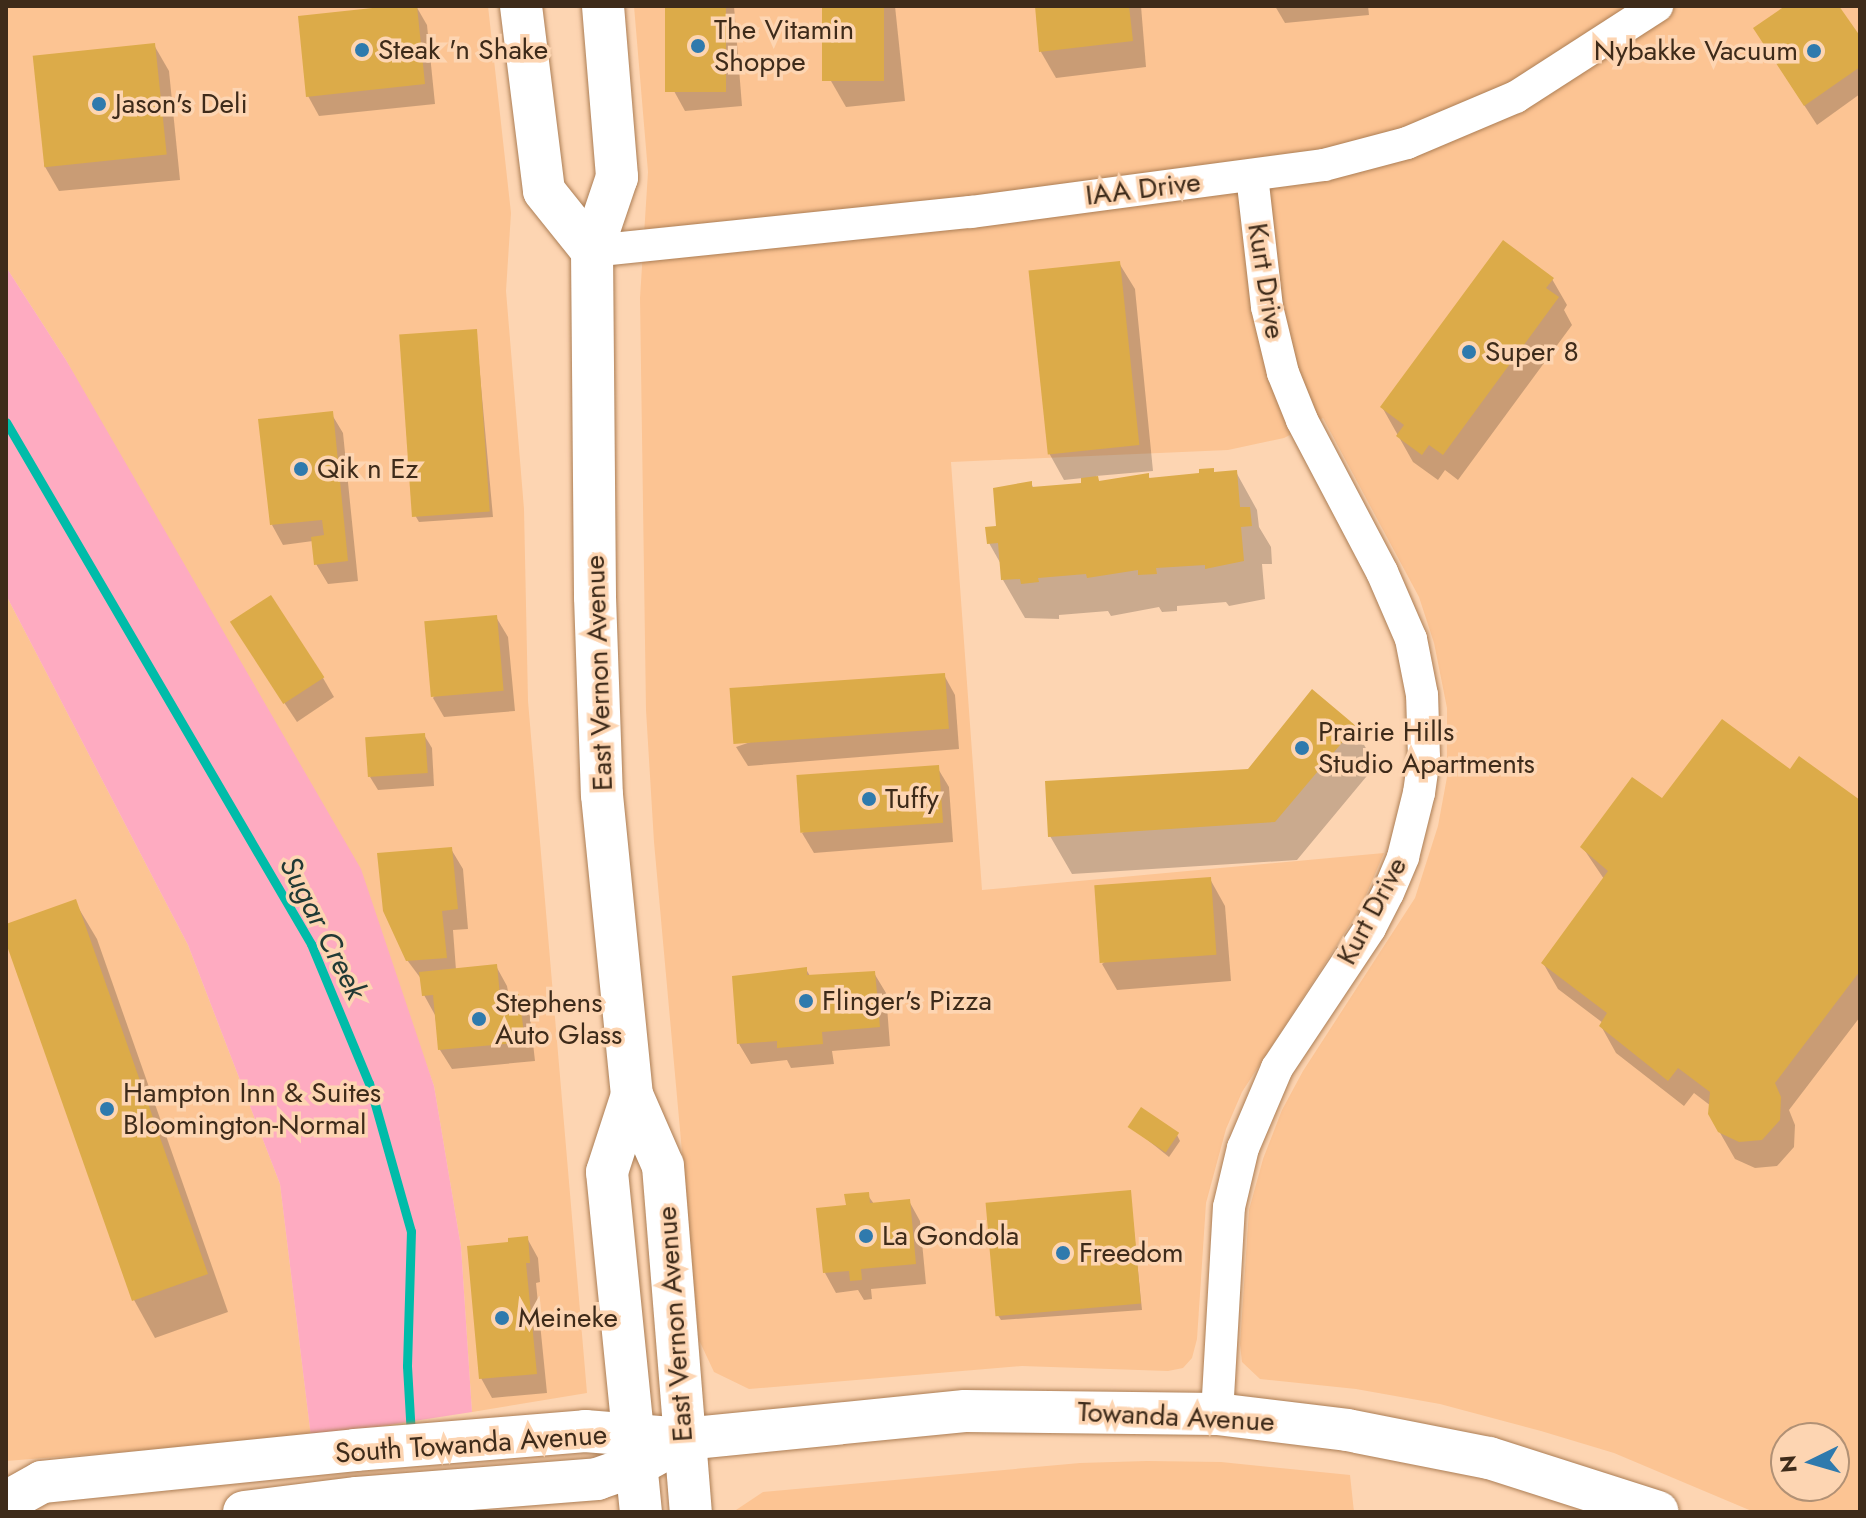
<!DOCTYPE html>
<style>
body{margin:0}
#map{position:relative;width:1866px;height:1518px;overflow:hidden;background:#fdd5b2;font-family:Jost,sans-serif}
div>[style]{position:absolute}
.built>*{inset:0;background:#fcc493}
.green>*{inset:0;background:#feabc1}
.shadow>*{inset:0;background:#0003}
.stream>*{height:9px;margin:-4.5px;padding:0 4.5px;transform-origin:4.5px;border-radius:4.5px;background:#00bca9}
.building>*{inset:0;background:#dcab49;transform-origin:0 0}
.roads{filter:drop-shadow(0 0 2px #ac7e55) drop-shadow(0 0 2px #ac7e55)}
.minor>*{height:32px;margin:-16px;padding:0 16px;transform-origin:16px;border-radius:16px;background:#fff}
.major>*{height:42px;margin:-21px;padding:0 21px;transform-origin:21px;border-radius:21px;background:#fff}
.dots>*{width:22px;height:22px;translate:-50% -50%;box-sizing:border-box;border:4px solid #fdd5b2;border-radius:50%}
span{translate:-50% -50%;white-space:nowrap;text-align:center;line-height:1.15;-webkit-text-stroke:7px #fdd5b2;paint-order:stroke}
.poi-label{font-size:28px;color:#3e2b1a}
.left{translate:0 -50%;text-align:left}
.right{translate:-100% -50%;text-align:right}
.street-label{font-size:28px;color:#3e2b1a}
.water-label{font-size:30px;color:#213a35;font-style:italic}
.frame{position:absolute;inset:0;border:8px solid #3e2b1a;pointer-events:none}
.north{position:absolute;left:1770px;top:1422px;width:80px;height:80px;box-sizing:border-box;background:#fdd5b2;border:2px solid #b19175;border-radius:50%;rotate:265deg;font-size:22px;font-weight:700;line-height:32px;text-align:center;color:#3e2b1a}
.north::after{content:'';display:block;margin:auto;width:28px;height:36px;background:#2f7aad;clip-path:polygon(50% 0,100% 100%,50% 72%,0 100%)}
</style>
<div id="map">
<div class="built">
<i style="clip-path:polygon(6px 6px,488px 6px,511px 213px,506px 291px,524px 509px,528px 701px,587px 1393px,472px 1412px,461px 1247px,434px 1086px,396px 980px,66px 360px,6px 267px)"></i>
<i style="clip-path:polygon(evenodd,634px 6px,1860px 6px,1860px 1512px,1754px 1512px,1614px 1453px,1541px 1431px,1440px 1404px,1356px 1389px,1260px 1379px,1242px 1362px,1240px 1344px,1249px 1210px,1263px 1159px,1282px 1110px,1303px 1071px,1415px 898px,1438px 826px,1447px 777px,1447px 708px,1434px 643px,1419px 597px,1323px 418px,1284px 438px,1228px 450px,951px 462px,982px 890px,1384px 853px,1360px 909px,1242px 1092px,1226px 1129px,1206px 1203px,1197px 1339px,1192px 1358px,1183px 1368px,1168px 1371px,1022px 1366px,749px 1389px,714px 1372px,699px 1340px,654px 842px,646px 710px,640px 298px,648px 172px,634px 6px,1786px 1438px,1834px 1438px,1834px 1486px,1786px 1486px,1786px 1438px)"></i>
<i style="clip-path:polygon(6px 595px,188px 945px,280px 1184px,311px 1437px,6px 1461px)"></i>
<i style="clip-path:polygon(1147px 1461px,1221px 1462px,1350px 1475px,1354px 1512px,733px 1512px,763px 1492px,1080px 1463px)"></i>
</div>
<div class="green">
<i style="clip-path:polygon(6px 267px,66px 360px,361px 869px,434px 1086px,461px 1247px,472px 1412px,311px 1437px,280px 1184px,188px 945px,6px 595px)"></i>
</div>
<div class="shadow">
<i style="clip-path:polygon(410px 6px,416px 6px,427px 25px,435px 104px,319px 116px,308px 96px)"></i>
<i style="clip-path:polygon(667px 6px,734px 6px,742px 106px,685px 111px,674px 91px)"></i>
<i style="clip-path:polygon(824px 6px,895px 6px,905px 101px,846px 107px,831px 81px)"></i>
<i style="clip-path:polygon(1037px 6px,1141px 6px,1146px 67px,1056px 78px,1041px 52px)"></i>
<i style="clip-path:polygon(1275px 6px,1368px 6px,1369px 15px,1285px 23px)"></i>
<i style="clip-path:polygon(1789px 6px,1837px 6px,1860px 39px,1860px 94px,1817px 125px,1767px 48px)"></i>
<i style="clip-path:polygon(154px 45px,169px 71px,180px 180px,59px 191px,44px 165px)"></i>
<i style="clip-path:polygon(1119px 263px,1135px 289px,1153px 471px,1096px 476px,1100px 483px,1148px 475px,1150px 479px,1201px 475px,1213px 470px,1215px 474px,1236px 472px,1257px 510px,1259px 527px,1271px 547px,1272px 564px,1262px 564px,1265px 599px,1229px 606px,1226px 602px,1177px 606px,1177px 611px,1162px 612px,1159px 607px,1111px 616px,1108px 611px,1059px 615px,1059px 619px,1025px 618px,1003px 580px,1002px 566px,989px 543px,1031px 483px,1034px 489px,1083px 485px,1083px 478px,1064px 480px,1049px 453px)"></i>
<i style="clip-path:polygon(1552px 279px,1567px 305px,1564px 310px,1572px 325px,1458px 480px,1445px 470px,1438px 480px,1413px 462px,1382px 407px)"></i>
<i style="clip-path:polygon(476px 331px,493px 517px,419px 522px,416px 517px)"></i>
<i style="clip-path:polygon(331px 413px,343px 433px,358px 581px,328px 584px,316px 564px,313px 541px,283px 545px,272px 525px)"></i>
<i style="clip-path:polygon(496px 617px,508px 637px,515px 711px,444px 717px,433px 698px)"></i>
<i style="clip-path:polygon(244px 642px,323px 678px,334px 697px,297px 722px)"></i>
<i style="clip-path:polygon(944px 675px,955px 695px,959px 749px,748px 766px,736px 747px)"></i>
<i style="clip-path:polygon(1354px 728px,1376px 765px,1297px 860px,1072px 874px,1050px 836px,1249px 771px)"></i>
<i style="clip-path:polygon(424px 735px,432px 748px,434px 786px,378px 790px,370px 777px)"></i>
<i style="clip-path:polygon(937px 767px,949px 787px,953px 842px,814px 853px,802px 833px)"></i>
<i style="clip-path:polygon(1790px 771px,1860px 802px,1860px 1017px,1789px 1110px,1795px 1125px,1794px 1147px,1777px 1166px,1755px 1168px,1735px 1159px,1719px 1131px,1711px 1106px,1694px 1093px,1684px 1106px,1616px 1053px,1601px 1026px,1603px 1023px,1558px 989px,1543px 963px,1604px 879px,1583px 848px,1663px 801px)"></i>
<i style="clip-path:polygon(451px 849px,463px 869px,468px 929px,453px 930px,456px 970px,496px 966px,507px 986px,509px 997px,518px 996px,530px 1016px,535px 1061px,452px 1069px,440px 1050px,435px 1015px,424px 995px,422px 980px,407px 960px)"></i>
<i style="clip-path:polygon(1210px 879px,1225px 906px,1231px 981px,1117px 990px,1102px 964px)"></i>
<i style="clip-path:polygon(75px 902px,97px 939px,228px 1312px,155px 1338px,134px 1300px,6px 937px,6px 926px)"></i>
<i style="clip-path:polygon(806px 969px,810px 976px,874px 973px,886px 993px,890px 1046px,832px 1051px,834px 1064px,791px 1068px,787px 1060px,751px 1064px,739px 1044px)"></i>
<i style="clip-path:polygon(1130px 1126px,1177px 1135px,1180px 1141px,1169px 1157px)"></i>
<i style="clip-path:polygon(1130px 1192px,1142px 1310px,1001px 1320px,997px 1314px)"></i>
<i style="clip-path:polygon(867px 1194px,874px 1204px,909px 1201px,920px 1221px,926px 1284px,871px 1289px,872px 1299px,864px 1300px,858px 1290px,836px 1293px,825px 1273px,848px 1207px)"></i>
<i style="clip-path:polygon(527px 1238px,538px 1258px,540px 1282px,536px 1283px,547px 1393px,492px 1398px,481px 1378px,510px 1244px)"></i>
</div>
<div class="stream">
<i style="left:6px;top:422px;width:605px;rotate:59.7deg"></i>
<i style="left:311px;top:944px;width:151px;rotate:67.4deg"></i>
<i style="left:369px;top:1083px;width:154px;rotate:74.2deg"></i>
<i style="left:411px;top:1231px;width:135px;rotate:91.7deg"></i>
<i style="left:407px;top:1366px;width:69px;rotate:86.7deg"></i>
</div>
<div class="building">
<i style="clip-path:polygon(391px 6px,417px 6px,425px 84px,306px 97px,298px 16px)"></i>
<i style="left:665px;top:6px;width:61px;height:86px"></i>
<i style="left:822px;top:6px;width:62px;height:75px"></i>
<i style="clip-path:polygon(1035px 6px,1129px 6px,1133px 41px,1039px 52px)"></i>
<i style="clip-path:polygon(1785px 6px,1839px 6px,1860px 36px,1860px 67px,1804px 106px,1753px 28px)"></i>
<i style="left:155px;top:43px;width:112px;height:123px;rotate:84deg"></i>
<i style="clip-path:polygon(1503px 240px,1554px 278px,1546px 288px,1559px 297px,1443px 455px,1429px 445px,1422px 455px,1396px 436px,1404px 425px,1380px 407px)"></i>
<i style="left:1120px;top:261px;width:185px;height:92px;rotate:84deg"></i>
<i style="left:477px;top:329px;width:183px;height:78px;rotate:86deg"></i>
<i style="clip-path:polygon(333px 411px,348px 561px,314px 565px,311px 537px,324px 535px,322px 520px,270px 525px,258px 419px)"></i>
<i style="clip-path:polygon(1214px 468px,1214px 472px,1237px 470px,1240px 507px,1250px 507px,1252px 526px,1241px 527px,1244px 561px,1205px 569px,1205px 565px,1156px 568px,1157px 574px,1138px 575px,1138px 570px,1087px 578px,1086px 574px,1038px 578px,1039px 582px,1021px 584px,1020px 579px,1001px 580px,998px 543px,987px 544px,985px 527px,996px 526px,993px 488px,1032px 481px,1032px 487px,1081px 483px,1081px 478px,1098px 476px,1099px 481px,1149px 473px,1149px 478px,1199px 473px,1199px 469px)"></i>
<i style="left:271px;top:595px;width:98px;height:49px;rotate:57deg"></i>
<i style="left:497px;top:615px;width:76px;height:73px;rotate:85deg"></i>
<i style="left:945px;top:673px;width:56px;height:216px;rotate:86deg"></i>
<i style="clip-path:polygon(1312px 689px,1356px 726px,1275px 822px,1048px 837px,1045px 781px,1248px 769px)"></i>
<i style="clip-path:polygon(1722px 719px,1790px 769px,1799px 756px,1860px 800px,1860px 971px,1775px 1083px,1781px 1097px,1780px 1120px,1762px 1140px,1739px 1142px,1718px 1132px,1708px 1114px,1710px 1092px,1678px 1068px,1668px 1081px,1599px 1026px,1607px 1013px,1541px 963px,1608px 871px,1580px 847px,1632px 777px,1662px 798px)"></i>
<i style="left:425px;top:733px;width:40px;height:60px;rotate:86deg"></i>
<i style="left:939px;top:765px;width:58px;height:143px;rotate:86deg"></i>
<i style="clip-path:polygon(452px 847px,458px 909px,442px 911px,447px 958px,406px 961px,383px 911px,377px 853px)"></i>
<i style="left:1211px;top:877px;width:78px;height:117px;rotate:86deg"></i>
<i style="clip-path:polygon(76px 899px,208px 1274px,132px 1301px,6px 943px,6px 924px)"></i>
<i style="clip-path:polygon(497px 964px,500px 996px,519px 994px,525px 1042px,438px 1050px,433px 995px,422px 996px,419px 972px)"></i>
<i style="clip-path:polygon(807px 967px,807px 975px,875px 971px,880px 1027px,822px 1032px,823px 1044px,777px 1048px,777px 1041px,737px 1044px,732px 976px)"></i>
<i style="left:1141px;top:1107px;width:46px;height:24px;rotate:34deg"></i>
<i style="left:1131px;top:1190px;width:114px;height:146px;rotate:85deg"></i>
<i style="clip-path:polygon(869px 1192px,870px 1203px,910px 1199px,916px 1264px,861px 1269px,862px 1280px,850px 1281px,849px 1271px,823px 1273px,816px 1208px,846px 1205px,844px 1194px)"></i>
<i style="clip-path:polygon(528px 1236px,530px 1263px,526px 1263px,537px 1374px,479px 1379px,467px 1246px,508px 1242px,508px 1238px)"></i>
</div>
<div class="roads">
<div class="minor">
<i style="left:592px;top:251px;width:381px;rotate:-5.9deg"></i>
<i style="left:971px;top:212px;width:356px;rotate:-7.6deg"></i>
<i style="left:1324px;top:165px;width:86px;rotate:-14.8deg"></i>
<i style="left:1407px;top:143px;width:118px;rotate:-22.9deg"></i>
<i style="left:1516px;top:97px;width:168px;rotate:-32.8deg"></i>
<i style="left:1217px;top:1414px;width:207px;rotate:-86.7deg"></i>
<i style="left:1229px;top:1207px;width:61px;rotate:-76.7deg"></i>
<i style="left:1243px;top:1148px;width:87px;rotate:-67deg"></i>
<i style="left:1277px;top:1068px;width:168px;rotate:-56.4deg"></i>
<i style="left:1370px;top:928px;width:39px;rotate:-63deg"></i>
<i style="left:1388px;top:893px;width:39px;rotate:-67deg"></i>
<i style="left:1403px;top:857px;width:66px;rotate:-76deg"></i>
<i style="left:1419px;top:793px;width:36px;rotate:-82deg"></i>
<i style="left:1424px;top:757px;width:62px;rotate:-91.8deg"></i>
<i style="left:1422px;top:695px;width:57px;rotate:-101.1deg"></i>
<i style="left:1411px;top:639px;width:73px;rotate:-113.4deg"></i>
<i style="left:1382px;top:572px;width:172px;rotate:-117.8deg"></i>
<i style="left:1302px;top:420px;width:51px;rotate:-112deg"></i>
<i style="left:1283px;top:373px;width:68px;rotate:-103.6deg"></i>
<i style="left:1267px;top:307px;width:132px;rotate:-96.5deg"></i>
</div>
<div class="major">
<i style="left:521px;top:6px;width:186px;rotate:82.9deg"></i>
<i style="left:544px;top:191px;width:77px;rotate:51.3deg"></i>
<i style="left:603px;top:6px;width:172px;rotate:85.3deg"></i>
<i style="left:617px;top:177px;width:78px;rotate:108.7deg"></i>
<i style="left:592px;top:251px;width:346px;rotate:89.5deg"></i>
<i style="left:595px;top:597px;width:198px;rotate:88deg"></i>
<i style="left:602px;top:795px;width:301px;rotate:84.3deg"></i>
<i style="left:632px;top:1095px;width:77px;rotate:66.4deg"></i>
<i style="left:663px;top:1166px;width:347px;rotate:85.4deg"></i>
<i style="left:632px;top:1095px;width:81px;rotate:108deg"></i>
<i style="left:607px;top:1172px;width:342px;rotate:84.3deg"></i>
<i style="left:6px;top:1502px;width:41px;rotate:-29.1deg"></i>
<i style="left:42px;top:1482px;width:315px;rotate:-5.8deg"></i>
<i style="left:355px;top:1450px;width:231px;rotate:-4.7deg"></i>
<i style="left:585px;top:1431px;width:99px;rotate:4.6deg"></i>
<i style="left:684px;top:1439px;width:282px;rotate:-5.7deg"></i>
<i style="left:965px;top:1411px;width:252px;rotate:0.7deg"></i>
<i style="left:1217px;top:1414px;width:131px;rotate:7deg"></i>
<i style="left:1347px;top:1430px;width:145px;rotate:11.2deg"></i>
<i style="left:1489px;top:1458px;width:177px;rotate:17.7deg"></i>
<i style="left:244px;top:1512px;width:114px;rotate:-7.1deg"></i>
<i style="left:357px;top:1498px;width:241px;rotate:-4.5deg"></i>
<i style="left:597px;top:1479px;width:42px;rotate:-19.3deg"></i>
<i style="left:637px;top:1465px;width:54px;rotate:-29deg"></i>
</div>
</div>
<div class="dots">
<i style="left:698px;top:46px;background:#2f7aad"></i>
<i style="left:362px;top:50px;background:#2f7aad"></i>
<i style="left:1814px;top:51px;background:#2f7aad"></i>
<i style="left:99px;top:104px;background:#2f7aad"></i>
<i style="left:1469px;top:352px;background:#2f7aad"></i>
<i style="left:301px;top:469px;background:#2f7aad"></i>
<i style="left:1302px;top:748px;background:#2f7aad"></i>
<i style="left:869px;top:799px;background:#2f7aad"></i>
<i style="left:806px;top:1001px;background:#2f7aad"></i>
<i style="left:479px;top:1019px;background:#2f7aad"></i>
<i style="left:107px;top:1109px;background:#2f7aad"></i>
<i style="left:866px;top:1236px;background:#2f7aad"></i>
<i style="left:1063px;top:1253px;background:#2f7aad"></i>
<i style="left:502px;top:1318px;background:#2f7aad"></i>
</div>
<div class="poi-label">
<span class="left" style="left:714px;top:46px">The Vitamin<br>Shoppe</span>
<span class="left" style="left:378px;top:50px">Steak 'n Shake</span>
<span class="right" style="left:1798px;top:51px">Nybakke Vacuum</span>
<span class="left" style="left:115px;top:104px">Jason's Deli</span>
<span class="left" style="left:1485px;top:352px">Super 8</span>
<span class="left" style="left:317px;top:469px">Qik n Ez</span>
<span class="left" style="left:1318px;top:748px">Prairie Hills<br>Studio Apartments</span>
<span class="left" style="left:885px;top:799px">Tuffy</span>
<span class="left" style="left:822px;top:1001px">Flinger's Pizza</span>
<span class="left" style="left:495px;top:1019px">Stephens<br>Auto Glass</span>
<span class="left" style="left:123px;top:1109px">Hampton Inn &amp; Suites<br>Bloomington-Normal</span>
<span class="left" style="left:882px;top:1236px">La Gondola</span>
<span class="left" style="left:1079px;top:1253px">Freedom</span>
<span class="left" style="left:518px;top:1318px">Meineke</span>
</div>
<div class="street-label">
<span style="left:1143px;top:189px;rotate:-7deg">IAA Drive</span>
<span style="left:1266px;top:281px;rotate:81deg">Kurt Drive</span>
<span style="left:599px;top:673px;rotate:-92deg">East Vernon Avenue</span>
<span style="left:1372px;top:911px;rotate:-62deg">Kurt Drive</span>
<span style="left:675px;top:1324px;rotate:-94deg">East Vernon Avenue</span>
<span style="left:1176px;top:1417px;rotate:3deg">Towanda Avenue</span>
<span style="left:471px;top:1444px;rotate:-4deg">South Towanda Avenue</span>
</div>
<div class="water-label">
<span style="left:323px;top:928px;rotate:63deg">Sugar Creek</span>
</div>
<div class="frame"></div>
<div class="north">N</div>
</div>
